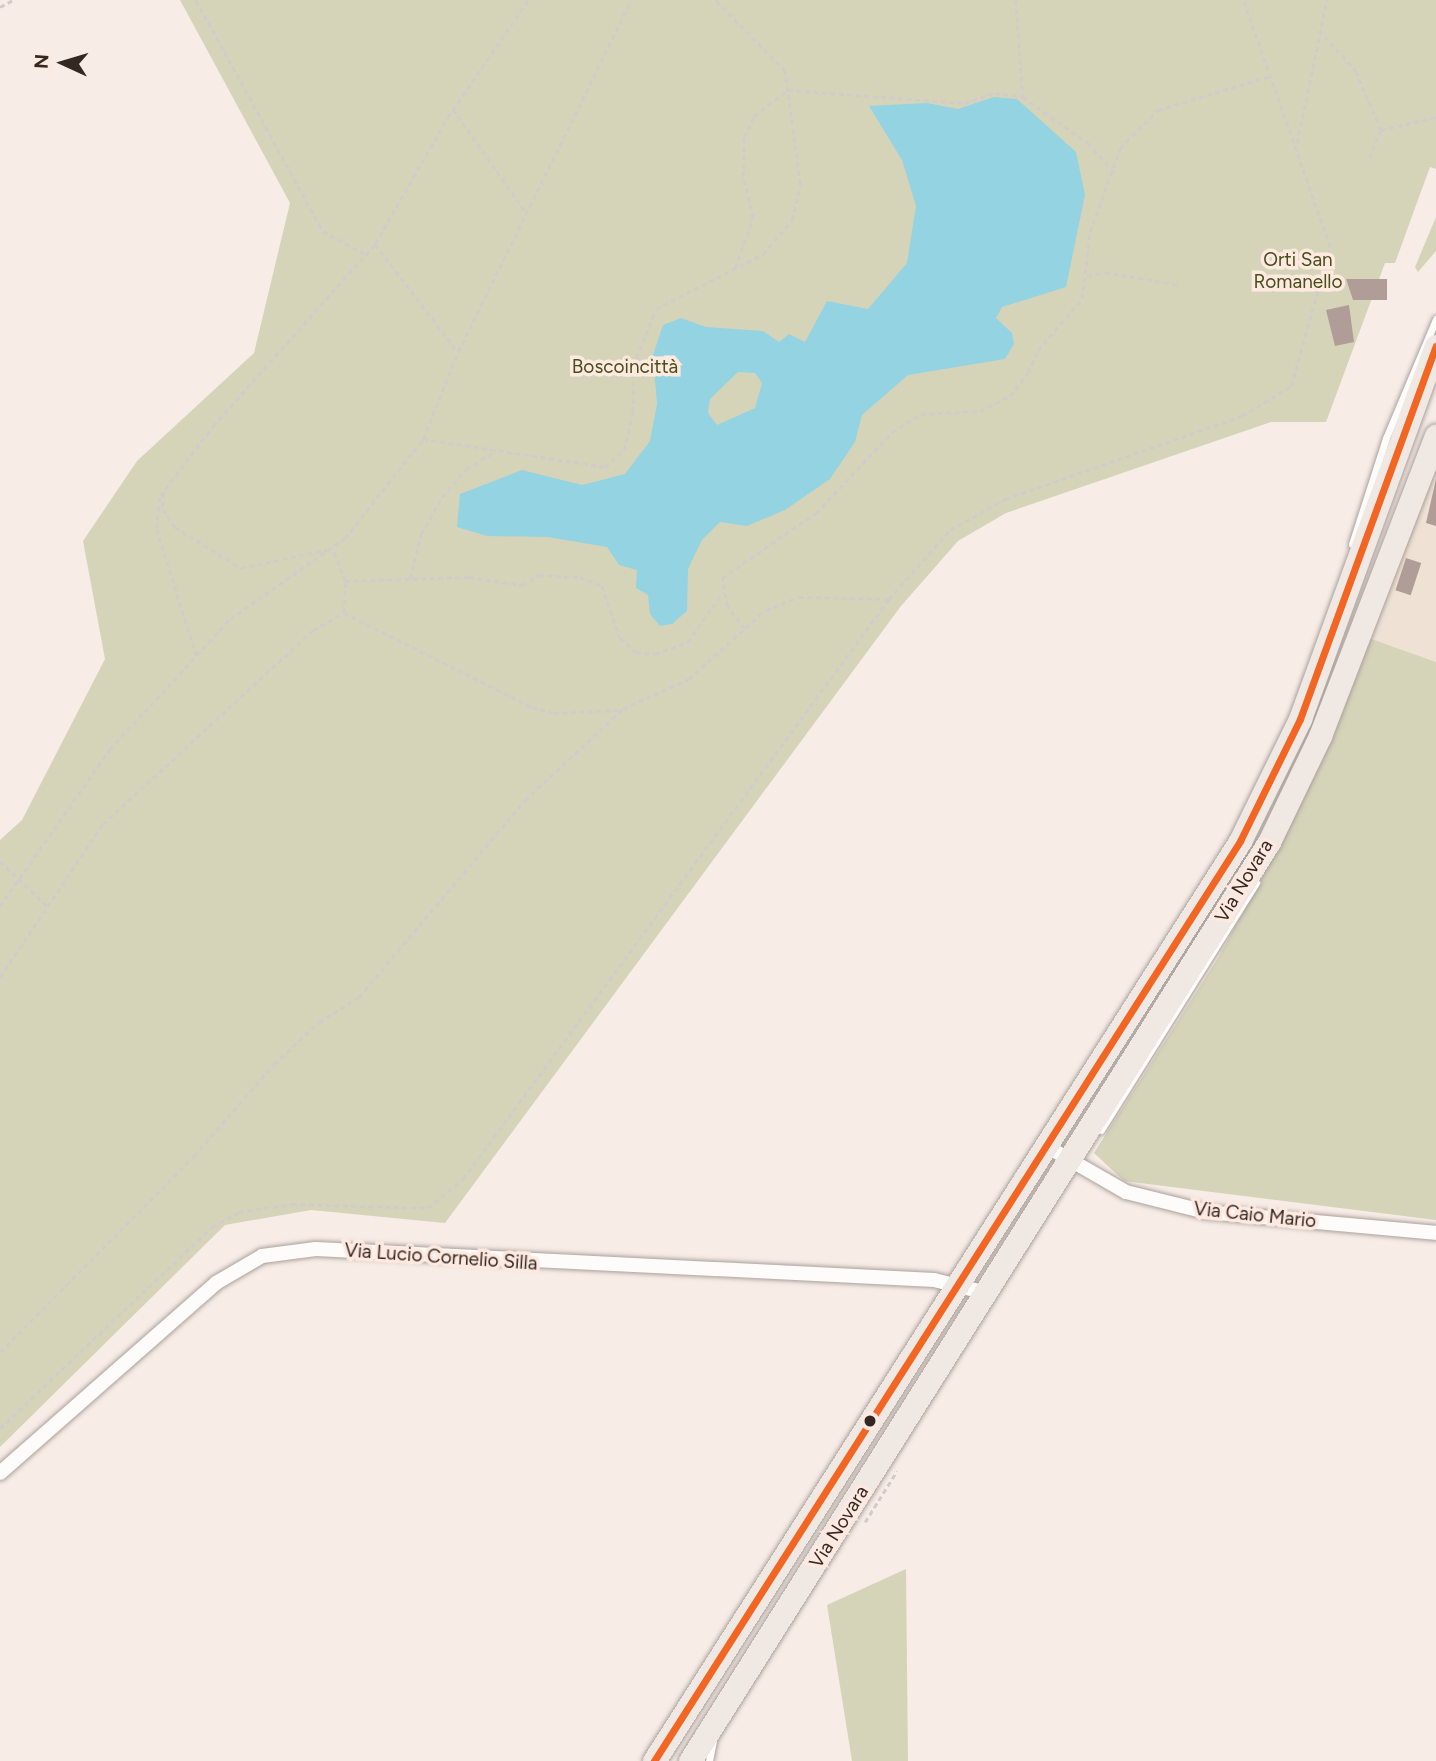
<!DOCTYPE html>
<meta charset="utf-8">
<style>
body{margin:0}
#map{position:relative;width:1436px;height:1761px;overflow:hidden;background:#f7ece6;font-family:Figtree,sans-serif}
div>[style]{position:absolute}
.commercial>*{inset:0;background:#efe2d5}
.green>*{inset:0;background:#d5d4b8}
.water>*{inset:0;background:#94d3e1}
.building>*{inset:0;background:#b09d98;transform-origin:0 0}
.path>*{height:2.5px;margin-top:-1.25px;transform-origin:0;background:repeating-linear-gradient(90deg,#d1ccca 0 5px,transparent 0 8.5px)}
.roads{filter:drop-shadow(0 0 2px #aba19c) drop-shadow(0 0 2px #aba19c)}
.lane>*{height:7px;margin:-3.5px;padding:0 3.5px;transform-origin:3.5px;border-radius:3.5px;background:#fefcfb}
.street>*{height:14px;margin:-7px;padding:0 7px;transform-origin:7px;border-radius:7px;background:#fefcfb}
.primary>*{height:23px;margin:-11.5px;padding:0 11.5px;transform-origin:11.5px;border-radius:11.5px;background:#f0e8e3}
.bus-1>*{height:7px;margin:-3.5px;padding:0 3.5px;transform-origin:3.5px;border-radius:3.5px;background:#f26522}
.dots>*{width:19px;height:19px;translate:-50% -50%;box-sizing:border-box;border:4px solid #fde9e0;border-radius:50%}
span{translate:-50% -50%;white-space:nowrap;text-align:center;line-height:1.15;-webkit-text-stroke:7px #fde9e0;paint-order:stroke}
.park-label{font-size:19px;color:#484e1a}
.street-label{font-size:19px;color:#342823}
.north{position:absolute;left:28px;top:28px;width:70px;height:70px;-webkit-text-stroke:5px #fde9e0;paint-order:stroke;rotate:274deg;font-size:19px;font-weight:700;line-height:28px;text-align:center;color:#342823}
.north::after{content:'';display:block;margin:auto;width:24px;height:32px;background:#342823;clip-path:polygon(50% 0,100% 100%,50% 72%,0 100%)}
</style>
<div id="map">
<div class="commercial">
<i style="clip-path:polygon(1436px 466px,1436px 662px,1369px 638px)"></i>
</div>
<div class="green">
<i style="clip-path:polygon(180px 0,1436px 0,1436px 169px,1430px 167px,1395px 263px,1385px 263px,1326px 422px,1271px 422px,1006px 513px,958px 541px,901px 606px,445px 1223px,311px 1210px,225px 1225px,0 1447px,0 840px,22px 820px,105px 659px,83px 541px,137px 461px,254px 353px,290px 203px)"></i>
<i style="clip-path:polygon(1436px 217px,1436px 251px,1418px 272px,1415px 267px)"></i>
<i style="clip-path:polygon(1369px 638px,1436px 662px,1436px 1220px,1124px 1181px,1094px 1153px,1218px 958px,1292px 823px)"></i>
<i style="clip-path:polygon(906px 1569px,908px 1761px,852px 1761px,827px 1605px)"></i>
</div>
<div class="water">
<i style="clip-path:polygon(evenodd,994px 97px,1017px 99px,1076px 152px,1085px 195px,1066px 287px,1002px 307px,996px 318px,1012px 333px,1014px 344px,1005px 359px,908px 375px,862px 415px,855px 442px,830px 479px,785px 510px,747px 526px,720px 522px,702px 540px,688px 569px,687px 611px,672px 624px,660px 626px,650px 614px,648px 595px,636px 588px,637px 570px,619px 565px,607px 547px,548px 537px,487px 536px,457px 527px,460px 494px,522px 470px,582px 485px,625px 474px,650px 441px,657px 404px,653px 355px,663px 325px,681px 318px,706px 327px,763px 331px,779px 342px,789px 334px,805px 342px,827px 301px,868px 309px,907px 263px,916px 206px,902px 160px,869px 106px,927px 103px,958px 109px,994px 97px,738px 372px,755px 373px,762px 383px,755px 408px,717px 425px,708px 413px,710px 399px,738px 372px)"></i>
</div>
<div class="building">
<i style="clip-path:polygon(1346px 279px,1387px 279px,1387px 300px,1353px 300px)"></i>
<i style="clip-path:polygon(1349px 305px,1354px 342px,1335px 346px,1326px 310px)"></i>
<i style="clip-path:polygon(1436px 479px,1436px 526px,1426px 523px)"></i>
<i style="left:1406px;top:558px;width:16px;height:34px;rotate:18deg"></i>
</div>
<div class="path">
<i style="left:196px;top:0;width:264px;rotate:61.2deg"></i>
<i style="left:323px;top:231px;width:48px;rotate:28.7deg"></i>
<i style="left:1016px;top:0;width:97px;rotate:85.9deg"></i>
<i style="left:0;top:7px;width:15px;rotate:-28deg"></i>
<i style="left:1319px;top:30px;width:55px;rotate:47.9deg"></i>
<i style="left:1356px;top:71px;width:64px;rotate:67deg"></i>
<i style="left:1381px;top:130px;width:35px;rotate:112deg"></i>
<i style="left:453px;top:109px;width:128px;rotate:54.8deg"></i>
<i style="left:1381px;top:130px;width:57px;rotate:-13.3deg"></i>
<i style="left:1297px;top:143px;width:146px;rotate:-78.2deg"></i>
<i style="left:375px;top:244px;width:136px;rotate:52.5deg"></i>
<i style="left:735px;top:268px;width:53px;rotate:-70.2deg"></i>
<i style="left:753px;top:218px;width:42px;rotate:-103.7deg"></i>
<i style="left:743px;top:177px;width:40px;rotate:-88.6deg"></i>
<i style="left:744px;top:137px;width:23px;rotate:-65deg"></i>
<i style="left:754px;top:116px;width:43px;rotate:-37.4deg"></i>
<i style="left:788px;top:90px;width:176px;rotate:4.2deg"></i>
<i style="left:964px;top:103px;width:33px;rotate:-18deg"></i>
<i style="left:995px;top:93px;width:28px;rotate:8deg"></i>
<i style="left:1023px;top:97px;width:80px;rotate:35.3deg"></i>
<i style="left:1088px;top:143px;width:40px;rotate:48deg"></i>
<i style="left:1087px;top:276px;width:18px;rotate:-13deg"></i>
<i style="left:1105px;top:272px;width:75px;rotate:10deg"></i>
<i style="left:423px;top:439px;width:184px;rotate:8.7deg"></i>
<i style="left:605px;top:467px;width:25px;rotate:-42deg"></i>
<i style="left:624px;top:450px;width:39px;rotate:-77deg"></i>
<i style="left:633px;top:412px;width:46px;rotate:-90deg"></i>
<i style="left:633px;top:366px;width:61px;rotate:-68deg"></i>
<i style="left:656px;top:309px;width:120px;rotate:-27.2deg"></i>
<i style="left:763px;top:254px;width:45px;rotate:-49.5deg"></i>
<i style="left:792px;top:220px;width:37px;rotate:-77deg"></i>
<i style="left:800px;top:184px;width:114px;rotate:-97.6deg"></i>
<i style="left:785px;top:71px;width:100px;rotate:-134.6deg"></i>
<i style="left:164px;top:493px;width:16px;rotate:94deg"></i>
<i style="left:163px;top:509px;width:22px;rotate:56deg"></i>
<i style="left:175px;top:527px;width:78px;rotate:31.8deg"></i>
<i style="left:241px;top:568px;width:91px;rotate:-12.1deg"></i>
<i style="left:410px;top:579px;width:46px;rotate:-76.3deg"></i>
<i style="left:421px;top:534px;width:43px;rotate:-60.4deg"></i>
<i style="left:442px;top:497px;width:37px;rotate:-49deg"></i>
<i style="left:466px;top:469px;width:35px;rotate:-31deg"></i>
<i style="left:345px;top:581px;width:124px;rotate:-1.8deg"></i>
<i style="left:469px;top:577px;width:54px;rotate:8.6deg"></i>
<i style="left:522px;top:585px;width:20px;rotate:-30deg"></i>
<i style="left:539px;top:575px;width:41px;rotate:2.8deg"></i>
<i style="left:580px;top:577px;width:24px;rotate:22deg"></i>
<i style="left:602px;top:586px;width:55px;rotate:70.9deg"></i>
<i style="left:620px;top:638px;width:21px;rotate:41deg"></i>
<i style="left:636px;top:652px;width:19px;rotate:6deg"></i>
<i style="left:655px;top:654px;width:35px;rotate:-20deg"></i>
<i style="left:688px;top:642px;width:60px;rotate:-55.2deg"></i>
<i style="left:344px;top:613px;width:210px;rotate:26.6deg"></i>
<i style="left:532px;top:707px;width:23px;rotate:15deg"></i>
<i style="left:554px;top:713px;width:67px;rotate:-2.6deg"></i>
<i style="left:744px;top:629px;width:29px;rotate:-126deg"></i>
<i style="left:727px;top:606px;width:28px;rotate:-100deg"></i>
<i style="left:722px;top:578px;width:114px;rotate:-34.7deg"></i>
<i style="left:816px;top:513px;width:111px;rotate:-46.8deg"></i>
<i style="left:892px;top:432px;width:34px;rotate:-32deg"></i>
<i style="left:921px;top:414px;width:59px;rotate:-2.9deg"></i>
<i style="left:980px;top:411px;width:34px;rotate:-27deg"></i>
<i style="left:1010px;top:396px;width:29px;rotate:-52deg"></i>
<i style="left:1028px;top:373px;width:25px;rotate:-67deg"></i>
<i style="left:1038px;top:350px;width:67px;rotate:-49.2deg"></i>
<i style="left:1082px;top:299px;width:67px;rotate:-83.2deg"></i>
<i style="left:1090px;top:232px;width:89px;rotate:-70.3deg"></i>
<i style="left:1120px;top:148px;width:54px;rotate:-45deg"></i>
<i style="left:1158px;top:110px;width:117px;rotate:-16.9deg"></i>
<i style="left:196px;top:656px;width:134px;rotate:-107.4deg"></i>
<i style="left:156px;top:528px;width:32px;rotate:-83deg"></i>
<i style="left:160px;top:496px;width:88px;rotate:-52.9deg"></i>
<i style="left:213px;top:426px;width:244px;rotate:-48.3deg"></i>
<i style="left:375px;top:244px;width:146px;rotate:-60.1deg"></i>
<i style="left:448px;top:117px;width:142px;rotate:-55.6deg"></i>
<i style="left:0;top:861px;width:65px;rotate:43.8deg"></i>
<i style="left:0;top:906px;width:192px;rotate:-55deg"></i>
<i style="left:110px;top:749px;width:177px;rotate:-47.3deg"></i>
<i style="left:230px;top:619px;width:141px;rotate:-35.2deg"></i>
<i style="left:345px;top:538px;width:126px;rotate:-51.8deg"></i>
<i style="left:423px;top:439px;width:94px;rotate:-68.1deg"></i>
<i style="left:458px;top:352px;width:392px;rotate:-63.8deg"></i>
<i style="left:0;top:977px;width:184px;rotate:-56.1deg"></i>
<i style="left:103px;top:824px;width:286px;rotate:-42.7deg"></i>
<i style="left:313px;top:630px;width:35px;rotate:-29deg"></i>
<i style="left:344px;top:613px;width:32px;rotate:-88deg"></i>
<i style="left:345px;top:581px;width:34px;rotate:-111deg"></i>
<i style="left:0;top:1352px;width:276px;rotate:-45.3deg"></i>
<i style="left:194px;top:1156px;width:122px;rotate:-49deg"></i>
<i style="left:274px;top:1064px;width:62px;rotate:-43deg"></i>
<i style="left:319px;top:1022px;width:47px;rotate:-32deg"></i>
<i style="left:359px;top:997px;width:258px;rotate:-49.9deg"></i>
<i style="left:525px;top:800px;width:134px;rotate:-42.9deg"></i>
<i style="left:623px;top:709px;width:72px;rotate:-24.4deg"></i>
<i style="left:689px;top:679px;width:103px;rotate:-42.2deg"></i>
<i style="left:765px;top:610px;width:36px;rotate:-21deg"></i>
<i style="left:799px;top:597px;width:90px;rotate:1.3deg"></i>
<i style="left:0;top:1428px;width:292px;rotate:-43.5deg"></i>
<i style="left:212px;top:1227px;width:31px;rotate:-29deg"></i>
<i style="left:239px;top:1212px;width:54px;rotate:-8.6deg"></i>
<i style="left:292px;top:1204px;width:136px;rotate:1.7deg"></i>
<i style="left:428px;top:1208px;width:45px;rotate:-39.6deg"></i>
<i style="left:463px;top:1179px;width:720px;rotate:-53.7deg"></i>
<i style="left:889px;top:599px;width:92px;rotate:-48.5deg"></i>
<i style="left:950px;top:530px;width:63px;rotate:-29.4deg"></i>
<i style="left:1005px;top:499px;width:251px;rotate:-19.3deg"></i>
<i style="left:1242px;top:416px;width:57px;rotate:-31.5deg"></i>
<i style="left:1291px;top:386px;width:144px;rotate:-74.3deg"></i>
<i style="left:1330px;top:247px;width:262px;rotate:-109.4deg"></i>
<i style="left:865px;top:1522px;width:60px;rotate:-57.9deg"></i>
</div>
<div class="roads">
<div class="lane">
<i style="left:1352px;top:544px;width:111px;rotate:-72.2deg"></i>
<i style="left:1386px;top:438px;width:129px;rotate:-67.2deg"></i>
<i style="left:1101px;top:1130px;width:292px;rotate:-57.9deg"></i>
<i style="left:709px;top:1761px;width:26px;rotate:-79deg"></i>
</div>
<div class="street">
<i style="left:1046px;top:1146px;width:92px;rotate:29.9deg"></i>
<i style="left:1126px;top:1192px;width:82px;rotate:14deg"></i>
<i style="left:1206px;top:1212px;width:231px;rotate:5.2deg"></i>
<i style="left:0;top:1473px;width:288px;rotate:-41.3deg"></i>
<i style="left:216px;top:1283px;width:53px;rotate:-30.4deg"></i>
<i style="left:262px;top:1256px;width:54px;rotate:-7.4deg"></i>
<i style="left:316px;top:1249px;width:619px;rotate:2.87deg"></i>
<i style="left:934px;top:1280px;width:55px;rotate:13.8deg"></i>
</div>
<div class="primary">
<i style="left:654px;top:1761px;width:1091px;rotate:-57.5deg"></i>
<i style="left:1240px;top:841px;width:136px;rotate:-63.8deg"></i>
<i style="left:1300px;top:719px;width:397px;rotate:-70deg"></i>
<i style="left:690px;top:1761px;width:1086px;rotate:-57.79deg"></i>
<i style="left:1269px;top:842px;width:118px;rotate:-64.3deg"></i>
<i style="left:1320px;top:736px;width:322px;rotate:-68.9deg"></i>
</div>
</div>
<div class="bus-1">
<i style="left:654px;top:1761px;width:1091px;rotate:-57.5deg"></i>
<i style="left:1240px;top:841px;width:136px;rotate:-63.8deg"></i>
<i style="left:1300px;top:719px;width:397px;rotate:-70deg"></i>
</div>
<div class="dots">
<i style="left:870px;top:1421px;background:#342823"></i>
</div>
<div class="park-label">
<span style="left:1298px;top:271px">Orti San<br>Romanello</span>
<span style="left:625px;top:367px">Boscoincittà</span>
</div>
<div class="street-label">
<span style="left:1244px;top:881px;rotate:-59deg">Via Novara</span>
<span style="left:1255px;top:1215px;rotate:6deg">Via Caio Mario</span>
<span style="left:441px;top:1257px;rotate:4deg">Via Lucio Cornelio Silla</span>
<span style="left:839px;top:1527px;rotate:-58deg">Via Novara</span>
</div>
<div class="north">N</div>
</div>
